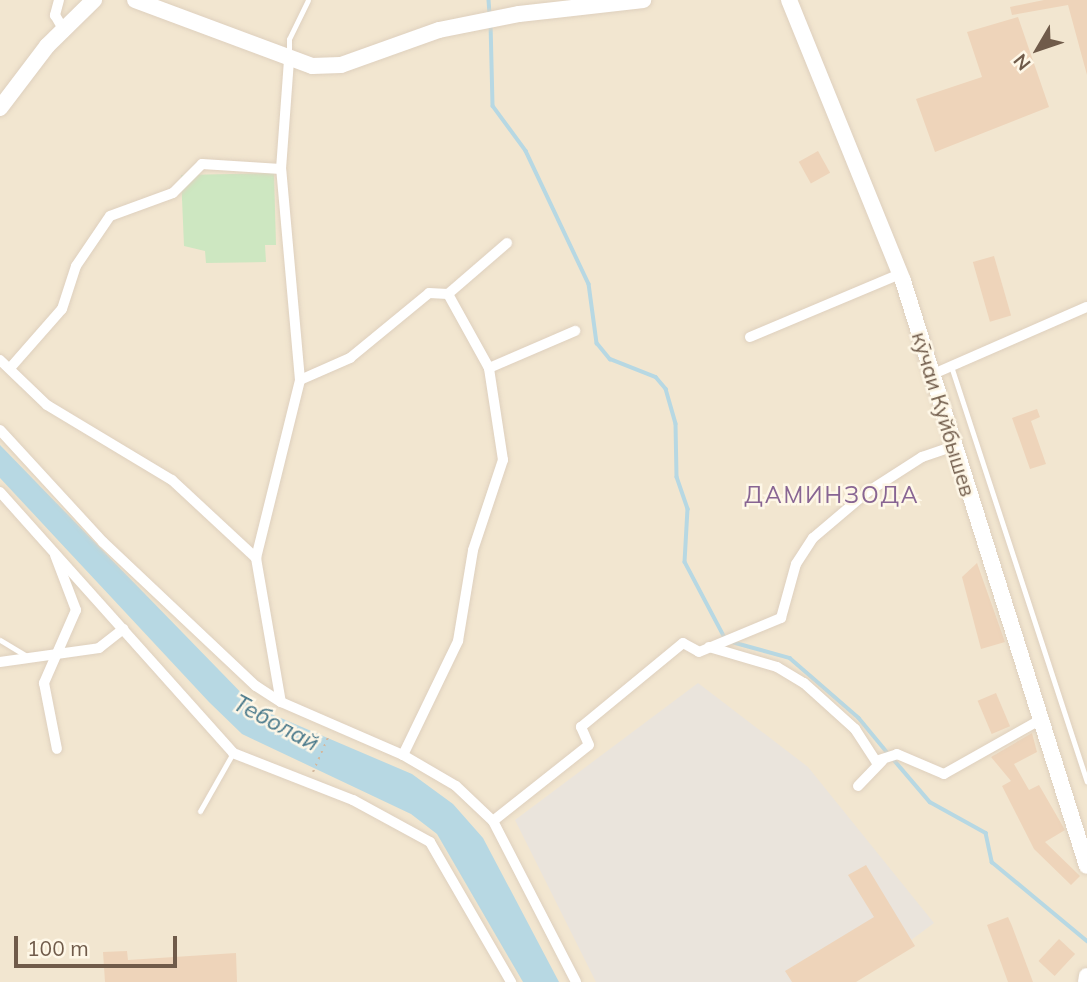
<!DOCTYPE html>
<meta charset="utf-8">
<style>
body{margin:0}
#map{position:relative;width:1087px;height:982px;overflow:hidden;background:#fbf3e1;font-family:Mulish,sans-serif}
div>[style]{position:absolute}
.residential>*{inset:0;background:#f2e6d0;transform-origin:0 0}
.industrial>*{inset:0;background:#eae4dc}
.green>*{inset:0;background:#cde7c1}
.water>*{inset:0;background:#b7d8e3}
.stream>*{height:3.5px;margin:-1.75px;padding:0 1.75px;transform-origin:1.75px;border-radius:1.75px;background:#b7d8e3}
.building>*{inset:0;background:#eed4ba;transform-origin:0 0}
.path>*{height:2px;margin-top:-1px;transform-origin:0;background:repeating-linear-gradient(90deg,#d3b89e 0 2px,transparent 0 7px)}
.roads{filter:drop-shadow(0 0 2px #ded0be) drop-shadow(0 0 2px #ded0be)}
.lane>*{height:5px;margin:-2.5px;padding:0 2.5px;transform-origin:2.5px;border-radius:2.5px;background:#fff}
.street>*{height:10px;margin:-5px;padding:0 5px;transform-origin:5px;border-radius:5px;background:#fff}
.secondary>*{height:16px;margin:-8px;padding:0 8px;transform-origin:8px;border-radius:8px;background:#fff}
span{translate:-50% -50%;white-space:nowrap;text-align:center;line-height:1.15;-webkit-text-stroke:5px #fef7e7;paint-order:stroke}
.street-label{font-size:21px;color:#705b4a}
.neighbourhood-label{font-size:23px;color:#886593;letter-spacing:2px}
.water-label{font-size:23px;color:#48788a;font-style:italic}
.north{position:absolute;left:1003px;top:14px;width:70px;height:70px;-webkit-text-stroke:5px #fef7e7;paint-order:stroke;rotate:231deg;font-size:19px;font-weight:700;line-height:28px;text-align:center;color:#705b4a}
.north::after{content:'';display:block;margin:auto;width:24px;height:32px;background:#705b4a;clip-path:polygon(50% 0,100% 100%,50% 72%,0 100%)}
.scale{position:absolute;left:14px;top:936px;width:163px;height:32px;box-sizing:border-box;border:4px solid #705b4a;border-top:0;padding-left:9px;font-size:21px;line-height:24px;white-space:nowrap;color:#705b4a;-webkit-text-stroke:5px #fef7e7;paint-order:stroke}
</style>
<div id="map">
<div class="residential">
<i style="left:0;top:0;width:1087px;height:982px"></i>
</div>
<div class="industrial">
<i style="clip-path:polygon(698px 683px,808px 767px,934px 923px,855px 982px,596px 982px,515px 820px)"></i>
</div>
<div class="green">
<i style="clip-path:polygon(274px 173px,276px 245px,265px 245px,266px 262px,206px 263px,205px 251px,184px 246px,181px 175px)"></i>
</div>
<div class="water">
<i style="clip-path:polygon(0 445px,255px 707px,412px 774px,453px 804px,483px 838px,559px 982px,523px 982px,437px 834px,411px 814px,242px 734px,209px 702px,0 478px)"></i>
</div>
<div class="stream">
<i style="left:489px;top:0;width:15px;rotate:86deg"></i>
<i style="left:491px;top:23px;width:83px;rotate:88.6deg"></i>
<i style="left:493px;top:106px;width:56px;rotate:53.7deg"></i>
<i style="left:526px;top:151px;width:147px;rotate:64.7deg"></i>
<i style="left:589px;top:284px;width:60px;rotate:82.3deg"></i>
<i style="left:597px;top:343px;width:21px;rotate:51deg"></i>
<i style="left:610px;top:359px;width:49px;rotate:21.4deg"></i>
<i style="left:656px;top:377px;width:16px;rotate:50deg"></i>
<i style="left:666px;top:389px;width:36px;rotate:74deg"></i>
<i style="left:676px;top:424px;width:53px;rotate:88.9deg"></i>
<i style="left:677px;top:477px;width:34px;rotate:71deg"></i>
<i style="left:688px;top:509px;width:53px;rotate:93.2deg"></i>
<i style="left:685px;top:562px;width:86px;rotate:62.2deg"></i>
<i style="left:732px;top:642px;width:60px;rotate:15.4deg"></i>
<i style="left:790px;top:658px;width:91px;rotate:41deg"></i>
<i style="left:859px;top:718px;width:44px;rotate:50.5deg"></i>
<i style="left:895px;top:761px;width:54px;rotate:49.5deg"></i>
<i style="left:930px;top:802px;width:64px;rotate:29deg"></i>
<i style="left:986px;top:833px;width:30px;rotate:78deg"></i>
<i style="left:992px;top:862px;width:124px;rotate:39.7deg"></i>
</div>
<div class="building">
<i style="clip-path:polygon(1044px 0,1087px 0,1087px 75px,1068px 5px,1012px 15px,1010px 7px)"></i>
<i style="clip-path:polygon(1018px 17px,1049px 107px,935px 152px,916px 99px,982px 77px,967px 32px)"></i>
<i style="left:818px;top:151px;width:25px;height:22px;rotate:61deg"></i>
<i style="left:994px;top:256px;width:62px;height:22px;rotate:74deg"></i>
<i style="clip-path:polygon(1037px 409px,1040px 417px,1031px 421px,1046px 464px,1030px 469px,1012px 418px)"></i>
<i style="clip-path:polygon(977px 563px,1005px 642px,981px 649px,962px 577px)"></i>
<i style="left:996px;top:693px;width:36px;height:20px;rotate:67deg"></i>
<i style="clip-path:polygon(1032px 733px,1037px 752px,1014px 764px,1029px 790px,1039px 785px,1065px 830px,1045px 842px,1080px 876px,1071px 885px,1034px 849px,1002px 786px,1011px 781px,991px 757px)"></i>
<i style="clip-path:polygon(866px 865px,915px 946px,856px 982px,792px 982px,785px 971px,874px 917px,848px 875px)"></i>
<i style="clip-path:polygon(1008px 917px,1012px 926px,1033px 982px,1008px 982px,987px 925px)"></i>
<i style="left:1059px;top:939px;width:22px;height:30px;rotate:43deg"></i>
<i style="clip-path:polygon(127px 951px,128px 960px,236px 953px,237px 982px,105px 982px,103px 952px)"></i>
</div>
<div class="path">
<i style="left:313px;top:772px;width:40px;rotate:-66.6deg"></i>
</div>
<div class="roads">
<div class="lane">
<i style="left:289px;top:56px;width:17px;rotate:-90deg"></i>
<i style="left:289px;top:39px;width:43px;rotate:-64deg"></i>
<i style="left:951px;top:366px;width:437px;rotate:71.9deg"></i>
<i style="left:0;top:640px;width:31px;rotate:31deg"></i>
<i style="left:200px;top:811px;width:67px;rotate:-60.4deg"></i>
</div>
<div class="street">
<i style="left:59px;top:0;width:16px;rotate:105deg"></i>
<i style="left:55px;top:15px;width:20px;rotate:60deg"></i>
<i style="left:750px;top:337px;width:163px;rotate:-22.8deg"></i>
<i style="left:0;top:360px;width:65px;rotate:43.8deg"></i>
<i style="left:47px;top:405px;width:146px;rotate:31deg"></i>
<i style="left:172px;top:480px;width:115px;rotate:42.9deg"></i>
<i style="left:256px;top:558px;width:146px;rotate:80.2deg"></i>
<i style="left:281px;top:702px;width:133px;rotate:23.5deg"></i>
<i style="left:403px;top:755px;width:61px;rotate:30.3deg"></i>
<i style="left:456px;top:786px;width:51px;rotate:43.4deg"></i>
<i style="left:493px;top:821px;width:181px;rotate:62.7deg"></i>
<i style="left:11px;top:367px;width:77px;rotate:-48.7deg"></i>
<i style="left:62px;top:309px;width:45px;rotate:-72deg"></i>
<i style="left:76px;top:266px;width:60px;rotate:-55.8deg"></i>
<i style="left:110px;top:216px;width:67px;rotate:-20.1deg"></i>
<i style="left:173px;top:193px;width:41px;rotate:-45deg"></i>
<i style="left:202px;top:164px;width:79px;rotate:3.6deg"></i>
<i style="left:489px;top:368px;width:94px;rotate:-23.3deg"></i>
<i style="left:931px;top:375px;width:170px;rotate:-23.6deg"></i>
<i style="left:300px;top:380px;width:55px;rotate:-23.7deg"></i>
<i style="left:350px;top:358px;width:102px;rotate:-39.4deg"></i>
<i style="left:429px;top:293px;width:19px;rotate:3deg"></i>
<i style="left:448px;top:294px;width:78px;rotate:-40.8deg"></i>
<i style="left:0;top:430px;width:152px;rotate:47.4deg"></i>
<i style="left:103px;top:542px;width:210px;rotate:43.3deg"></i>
<i style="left:256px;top:686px;width:30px;rotate:33deg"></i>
<i style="left:0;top:492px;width:350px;rotate:48.2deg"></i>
<i style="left:233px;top:753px;width:129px;rotate:21.4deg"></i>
<i style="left:353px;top:800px;width:88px;rotate:28.6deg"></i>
<i style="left:430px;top:842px;width:162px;rotate:59.9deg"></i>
<i style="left:55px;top:555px;width:59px;rotate:69.1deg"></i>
<i style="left:76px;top:610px;width:80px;rotate:113.7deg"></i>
<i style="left:44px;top:683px;width:67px;rotate:78.9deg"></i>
<i style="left:256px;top:558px;width:183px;rotate:-76.1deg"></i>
<i style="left:300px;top:380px;width:212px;rotate:-95.1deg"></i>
<i style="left:281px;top:169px;width:110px;rotate:-85.8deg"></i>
<i style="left:709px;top:647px;width:71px;rotate:16.4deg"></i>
<i style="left:777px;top:667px;width:31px;rotate:31deg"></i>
<i style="left:804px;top:683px;width:69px;rotate:42deg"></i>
<i style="left:855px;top:729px;width:38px;rotate:57deg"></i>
<i style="left:876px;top:761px;width:22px;rotate:-18deg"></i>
<i style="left:897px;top:754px;width:51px;rotate:23.1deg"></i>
<i style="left:944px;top:774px;width:110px;rotate:-29.4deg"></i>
<i style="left:0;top:662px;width:100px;rotate:-8deg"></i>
<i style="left:99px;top:648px;width:31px;rotate:-38deg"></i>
<i style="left:403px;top:755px;width:127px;rotate:-64.2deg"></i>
<i style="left:458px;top:641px;width:92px;rotate:-80.6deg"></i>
<i style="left:473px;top:550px;width:95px;rotate:-71.6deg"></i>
<i style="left:503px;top:460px;width:93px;rotate:-98.7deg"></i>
<i style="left:489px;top:368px;width:85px;rotate:-119deg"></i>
<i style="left:858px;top:786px;width:35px;rotate:-46deg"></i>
<i style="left:493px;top:821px;width:122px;rotate:-38.4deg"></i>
<i style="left:589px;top:745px;width:20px;rotate:-114deg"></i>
<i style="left:581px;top:727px;width:132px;rotate:-39.5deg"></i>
<i style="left:683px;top:643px;width:18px;rotate:29deg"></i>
<i style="left:699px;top:652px;width:89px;rotate:-22.5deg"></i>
<i style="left:781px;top:618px;width:56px;rotate:-74.5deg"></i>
<i style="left:796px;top:564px;width:31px;rotate:-57deg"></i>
<i style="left:813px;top:538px;width:70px;rotate:-40.3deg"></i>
<i style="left:866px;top:493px;width:67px;rotate:-32.7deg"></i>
<i style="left:922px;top:457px;width:34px;rotate:-19deg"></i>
</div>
<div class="secondary">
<i style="left:135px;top:0;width:189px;rotate:20.4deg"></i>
<i style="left:312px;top:66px;width:29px;rotate:-2deg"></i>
<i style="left:341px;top:65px;width:104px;rotate:-19.7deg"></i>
<i style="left:439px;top:30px;width:82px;rotate:-11.3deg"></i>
<i style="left:519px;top:14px;width:125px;rotate:-6.4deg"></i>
<i style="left:789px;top:0;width:303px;rotate:67.9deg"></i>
<i style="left:903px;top:281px;width:613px;rotate:72.54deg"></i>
<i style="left:0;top:108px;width:78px;rotate:-52.8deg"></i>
<i style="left:47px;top:46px;width:66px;rotate:-44.4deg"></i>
<i style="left:1086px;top:982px;width:6px;rotate:-81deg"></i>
</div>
</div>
<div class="street-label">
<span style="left:944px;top:414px;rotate:73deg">кӯчаи Куйбышев</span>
</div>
<div class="neighbourhood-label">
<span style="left:832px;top:495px">ДАМИНЗОДА</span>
</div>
<div class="water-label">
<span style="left:276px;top:723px;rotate:28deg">Теболай</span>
</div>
<div class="north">N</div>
<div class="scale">100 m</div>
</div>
